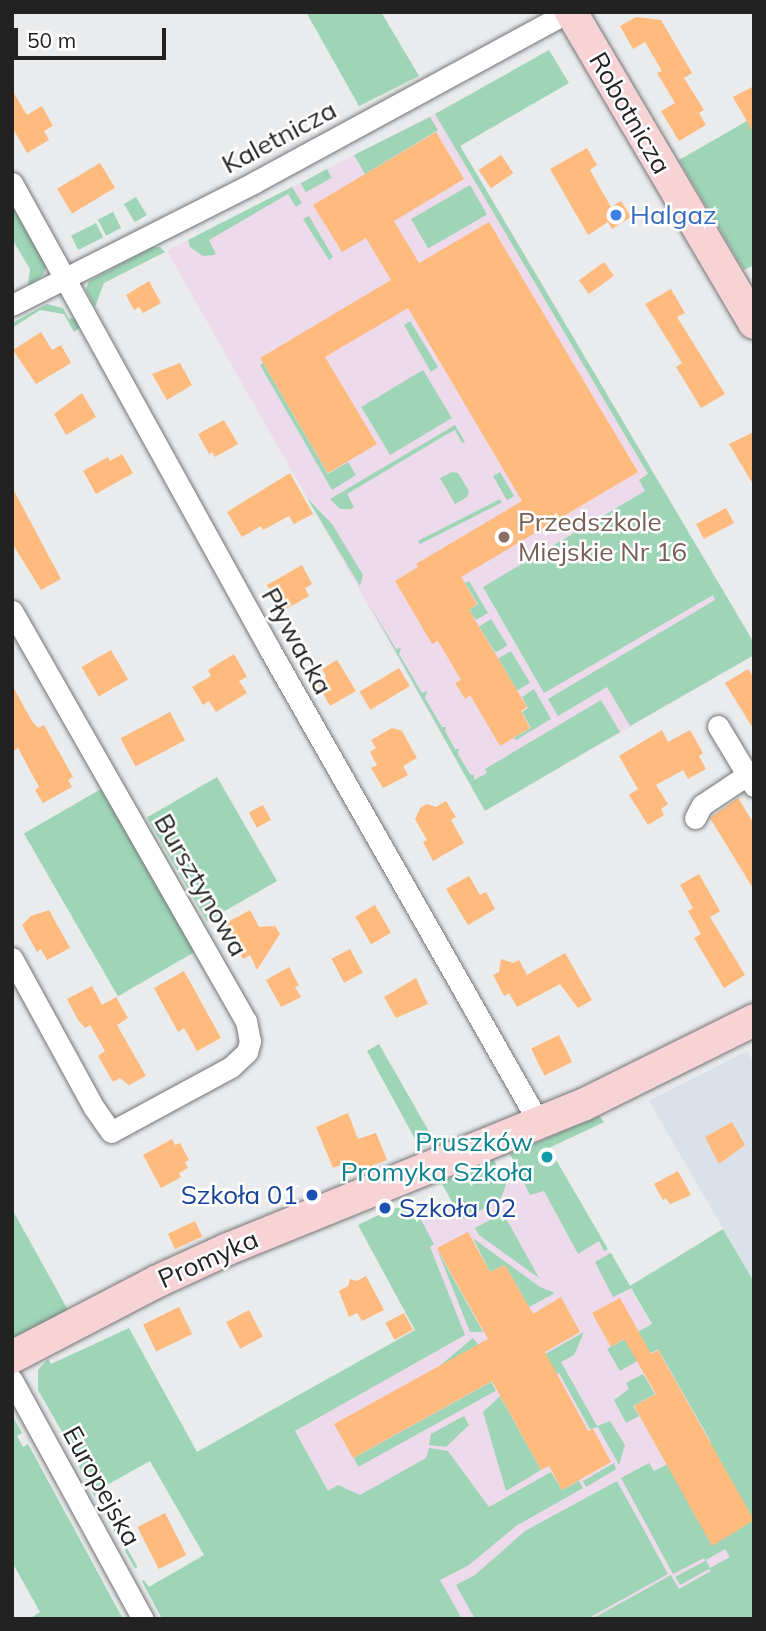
<!DOCTYPE html>
<meta charset="utf-8">
<style>
body{margin:0}
#map{position:relative;width:766px;height:1631px;overflow:hidden;background:#e9ebed;font-family:Mulish,sans-serif}
div>[style]{position:absolute}
.built>*{inset:0;background:#dae1e9}
.education>*{inset:0;background:#eddaeb}
.green>*{inset:0;background:#9ed5b7;transform-origin:0 0}
.building>*{inset:0;background:#ffbb7d;transform-origin:0 0}
.roads{filter:drop-shadow(0 0 2px #747577) drop-shadow(0 0 2px #747577)}
.street>*{height:21px;margin:-10.5px;padding:0 10.5px;transform-origin:10.5px;border-radius:10.5px;background:#fff}
.secondary>*{height:32px;margin:-16px;padding:0 16px;transform-origin:16px;border-radius:16px;background:#f7d3d5}
.dots>*{width:19px;height:19px;translate:-50% -50%;box-sizing:border-box;border:4px solid #fff;border-radius:50%}
span{translate:-50% -50%;white-space:nowrap;text-align:center;line-height:1.15;-webkit-text-stroke:5px #fff;paint-order:stroke}
.street-label{font-size:26px;color:#222223}
.shop-label{font-size:26px;color:#366cbe}
.left{translate:0 -50%;text-align:left}
.education-label{font-size:26px;color:#785e54}
.culture-label{font-size:26px;color:#0d838f}
.right{translate:-100% -50%;text-align:right}
.transit-label{font-size:26px;color:#164399}
.frame{position:absolute;inset:0;border:14px solid #222223;pointer-events:none}
.scale{position:absolute;left:14px;top:28px;width:152px;height:32px;box-sizing:border-box;border:4px solid #222223;border-top:0;padding-left:9px;font-size:21px;line-height:24px;white-space:nowrap;color:#222223;-webkit-text-stroke:5px #fff;paint-order:stroke}
</style>
<div id="map">
<div class="built">
<i style="clip-path:polygon(747px 1051px,754px 1063px,754px 1282px,649px 1101px)"></i>
</div>
<div class="education">
<i style="clip-path:polygon(440px 111px,754px 643px,754px 655px,485px 811px,167px 251px)"></i>
<i style="clip-path:polygon(558px 1164px,754px 1502px,754px 1619px,290px 1619px,197px 1453px,415px 1330px,366px 1240px)"></i>
</div>
<div class="green">
<i style="clip-path:polygon(306px 12px,381px 12px,419px 76px,359px 106px)"></i>
<i style="clip-path:polygon(549px 50px,569px 83px,460px 146px,754px 643px,754px 655px,630px 726px,607px 687px,558px 716px,548px 699px,715px 600px,713px 595px,544px 693px,483px 587px,645px 491px,639px 480px,648px 474px,435px 114px)"></i>
<i style="clip-path:polygon(430px 117px,438px 130px,365px 174px,354px 155px)"></i>
<i style="clip-path:polygon(754px 117px,754px 265px,744px 270px,679px 160px)"></i>
<i style="left:327px;top:169px;width:10px;height:30px;rotate:61deg"></i>
<i style="left:470px;top:185px;width:34px;height:68px;rotate:60deg"></i>
<i style="clip-path:polygon(292px 187px,302px 203px,296px 207px,288px 194px,209px 240px,216px 254px,214px 255px,203px 256px,190px 247px,188px 240px)"></i>
<i style="left:136px;top:197px;width:21px;height:14px;rotate:59deg"></i>
<i style="clip-path:polygon(12px 198px,48px 263px,43px 275px,28px 286px,30px 269px,12px 239px)"></i>
<i style="left:113px;top:212px;width:18px;height:17px;rotate:63deg"></i>
<i style="clip-path:polygon(309px 216px,333px 257px,329px 260px,303px 219px)"></i>
<i style="left:96px;top:223px;width:16px;height:28px;rotate:63deg"></i>
<i style="clip-path:polygon(153px 247px,160px 247px,165px 252px,104px 283px,95px 307px,86px 290px,89px 281px)"></i>
<i style="clip-path:polygon(47px 304px,63px 308px,69px 319px,75px 317px,81px 327px,74px 332px,64px 314px,40px 310px,12px 328px,12px 323px)"></i>
<i style="clip-path:polygon(410px 321px,438px 367px,431px 372px,404px 325px)"></i>
<i style="clip-path:polygon(263px 363px,328px 474px,348px 462px,356px 475px,332px 490px,260px 365px)"></i>
<i style="left:423px;top:370px;width:56px;height:72px;rotate:59deg"></i>
<i style="clip-path:polygon(455px 425px,465px 442px,462px 443px,455px 430px,444px 436px,347px 494px,354px 507px,351px 509px,340px 509px,330px 499px)"></i>
<i style="clip-path:polygon(452px 472px,458px 473px,469px 491px,467px 497px,455px 504px,440px 478px)"></i>
<i style="left:500px;top:472px;width:28px;height:8px;rotate:60deg"></i>
<i style="clip-path:polygon(307px 498px,332px 524px,363px 575px,360px 586px)"></i>
<i style="left:500px;top:499px;width:4px;height:92px;rotate:63deg"></i>
<i style="clip-path:polygon(469px 581px,488px 613px,476px 620px,469px 610px,478px 604px,465px 583px)"></i>
<i style="clip-path:polygon(370px 606px,396px 649px,401px 648px,399px 654px,422px 693px,427px 691px,425px 698px,442px 727px,446px 727px,445px 731px,455px 749px,459px 749px,458px 754px,470px 774px,474px 775px,474px 780px,487px 773px,485px 769px,601px 700px,620px 732px,485px 811px)"></i>
<i style="left:491px;top:619px;width:31px;height:14px;rotate:58deg"></i>
<i style="left:511px;top:651px;width:37px;height:15px;rotate:59deg"></i>
<i style="clip-path:polygon(534px 689px,551px 719px,516px 740px,514px 738px,531px 728px,522px 712px,528px 708px,522px 697px)"></i>
<i style="left:217px;top:777px;width:120px;height:81px;rotate:60deg"></i>
<i style="left:101px;top:789px;width:188px;height:89px;rotate:60deg"></i>
<i style="clip-path:polygon(379px 1044px,435px 1142px,420px 1148px,367px 1051px)"></i>
<i style="clip-path:polygon(599px 1116px,604px 1122px,549px 1148px,608px 1249px,604px 1251px,599px 1241px,578px 1254px,544px 1191px,530px 1195px,510px 1154px)"></i>
<i style="clip-path:polygon(494px 1160px,506px 1185px,500px 1200px,462px 1220px,441px 1182px)"></i>
<i style="clip-path:polygon(413px 1205px,434px 1244px,430px 1247px,465px 1335px,295px 1431px,328px 1491px,338px 1485px,360px 1495px,426px 1458px,429px 1448px,448px 1451px,489px 1507px,551px 1472px,562px 1490px,579px 1481px,583px 1488px,516px 1526px,469px 1565px,440px 1580px,462px 1619px,162px 1619px,142px 1581px,144px 1580px,149px 1587px,204px 1555px,150px 1461px,96px 1491px,95px 1497px,79px 1466px,81px 1465px,38px 1390px,38px 1370px,48px 1359px,51px 1364px,129px 1328px,197px 1452px,415px 1330px,358px 1225px,391px 1209px)"></i>
<i style="clip-path:polygon(12px 1209px,68px 1310px,12px 1338px)"></i>
<i style="clip-path:polygon(503px 1213px,539px 1278px,479px 1235px,475px 1228px)"></i>
<i style="clip-path:polygon(evenodd,723px 1229px,754px 1282px,754px 1619px,592px 1619px,671px 1575px,679px 1589px,711px 1571px,709px 1569px,680px 1585px,675px 1577px,705px 1561px,704px 1558px,673px 1574px,621px 1478px,649px 1463px,654px 1471px,711px 1442px,658px 1349px,620px 1371px,607px 1349px,652px 1324px,631px 1288px,613px 1297px,595px 1262px,611px 1253px,630px 1286px,723px 1229px,725px 1549px,730px 1557px,710px 1568px,706px 1560px,725px 1549px)"></i>
<i style="clip-path:polygon(469px 1230px,474px 1239px,540px 1287px,555px 1293px,514px 1315px,521px 1293px,505px 1265px,490px 1272px)"></i>
<i style="clip-path:polygon(437px 1249px,483px 1332px,470px 1332px)"></i>
<i style="clip-path:polygon(584px 1332px,574px 1355px,561px 1362px,597px 1426px,610px 1421px,625px 1445px,619px 1465px,598px 1427px,590px 1429px,559px 1373px,546px 1380px,535px 1360px)"></i>
<i style="left:473px;top:1338px;width:8px;height:163px;rotate:50deg"></i>
<i style="clip-path:polygon(643px 1374px,655px 1394px,633px 1406px,639px 1416px,626px 1423px,614px 1400px,629px 1389px,626px 1383px)"></i>
<i style="left:491px;top:1382px;width:10px;height:157px;rotate:61deg"></i>
<i style="clip-path:polygon(500px 1396px,541px 1470px,506px 1491px,483px 1412px)"></i>
<i style="clip-path:polygon(12px 1415px,22px 1433px,17px 1436px,23px 1447px,28px 1444px,123px 1619px,29px 1619px,40px 1612px,12px 1562px)"></i>
<i style="clip-path:polygon(464px 1416px,469px 1425px,446px 1447px,429px 1445px,431px 1434px)"></i>
<i style="clip-path:polygon(614px 1463px,616px 1469px,613px 1471px,586px 1487px,583px 1481px)"></i>
<i style="clip-path:polygon(617px 1481px,668px 1574px,587px 1619px,475px 1619px,456px 1585px,475px 1575px,525px 1531px)"></i>
<i style="left:107px;top:1512px;width:63px;height:3px;rotate:61deg"></i>
</div>
<div class="building">
<i style="clip-path:polygon(636px 17px,661px 20px,692px 73px,684px 78px,704px 110px,699px 113px,706px 125px,679px 141px,661px 111px,675px 103px,657px 73px,662px 71px,645px 42px,633px 49px,620px 26px)"></i>
<i style="clip-path:polygon(754px 86px,754px 134px,733px 97px)"></i>
<i style="clip-path:polygon(12px 90px,27px 115px,42px 106px,53px 126px,44px 131px,49px 140px,27px 153px,12px 127px)"></i>
<i style="clip-path:polygon(436px 132px,464px 179px,394px 221px,419px 263px,489px 222px,638px 472px,461px 577px,477px 604px,469px 610px,527px 707px,521px 711px,530px 728px,500px 746px,470px 695px,465px 699px,455px 683px,461px 680px,438px 641px,432px 644px,395px 581px,418px 567px,416px 564px,522px 501px,408px 308px,325px 357px,377px 444px,328px 473px,260px 358px,391px 280px,366px 238px,342px 252px,313px 205px)"></i>
<i style="clip-path:polygon(587px 148px,597px 165px,590px 170px,611px 207px,621px 201px,631px 217px,612px 229px,608px 222px,588px 235px,550px 169px)"></i>
<i style="left:501px;top:155px;width:22px;height:27px;rotate:56deg"></i>
<i style="left:100px;top:163px;width:29px;height:50px;rotate:59deg"></i>
<i style="left:604px;top:262px;width:17px;height:31px;rotate:54deg"></i>
<i style="clip-path:polygon(149px 281px,161px 303px,143px 313px,139px 307px,134px 310px,126px 295px)"></i>
<i style="clip-path:polygon(671px 289px,685px 313px,677px 317px,725px 394px,701px 408px,676px 367px,682px 363px,645px 304px)"></i>
<i style="clip-path:polygon(41px 332px,52px 350px,61px 345px,71px 363px,36px 384px,13px 350px)"></i>
<i style="clip-path:polygon(180px 363px,192px 385px,167px 400px,152px 374px)"></i>
<i style="clip-path:polygon(82px 393px,96px 417px,66px 435px,54px 414px)"></i>
<i style="clip-path:polygon(224px 420px,238px 444px,215px 457px,212px 452px,209px 454px,198px 434px)"></i>
<i style="clip-path:polygon(754px 432px,754px 486px,729px 444px)"></i>
<i style="clip-path:polygon(122px 454px,133px 473px,96px 494px,83px 471px,108px 457px,110px 461px)"></i>
<i style="clip-path:polygon(290px 473px,313px 514px,294px 524px,289px 516px,263px 530px,261px 526px,242px 537px,227px 512px)"></i>
<i style="clip-path:polygon(12px 487px,61px 579px,41px 590px,12px 543px)"></i>
<i style="left:726px;top:508px;width:17px;height:34px;rotate:62deg"></i>
<i style="clip-path:polygon(302px 565px,312px 584px,305px 588px,309px 596px,282px 611px,267px 585px)"></i>
<i style="left:111px;top:650px;width:34px;height:34px;rotate:60deg"></i>
<i style="clip-path:polygon(234px 654px,247px 677px,239px 681px,247px 693px,216px 712px,209px 701px,203px 705px,192px 687px,211px 676px,208px 670px)"></i>
<i style="clip-path:polygon(337px 660px,356px 691px,330px 706px,317px 682px,326px 676px,322px 669px)"></i>
<i style="left:399px;top:668px;width:21px;height:46px;rotate:59deg"></i>
<i style="clip-path:polygon(748px 669px,754px 678px,754px 730px,725px 683px)"></i>
<i style="clip-path:polygon(12px 685px,32px 721px,38px 728px,44px 725px,73px 777px,68px 780px,72px 787px,43px 803px,35px 790px,39px 787px,18px 748px,12px 752px)"></i>
<i style="left:170px;top:712px;width:32px;height:56px;rotate:62deg"></i>
<i style="clip-path:polygon(392px 728px,402px 731px,417px 758px,403px 766px,408px 775px,383px 788px,371px 768px,377px 765px,370px 752px,376px 748px,371px 740px)"></i>
<i style="clip-path:polygon(662px 730px,668px 742px,690px 730px,703px 753px,699px 756px,706px 769px,688px 779px,683px 770px,656px 785px,668px 804px,661px 809px,664px 815px,648px 825px,629px 795px,638px 789px,619px 756px)"></i>
<i style="clip-path:polygon(738px 798px,754px 824px,754px 890px,710px 818px)"></i>
<i style="clip-path:polygon(446px 801px,456px 817px,451px 820px,464px 843px,433px 861px,423px 842px,427px 840px,415px 819px,421px 807px,427px 804px,436px 807px)"></i>
<i style="left:263px;top:805px;width:17px;height:16px;rotate:62deg"></i>
<i style="clip-path:polygon(699px 874px,720px 911px,710px 917px,745px 975px,724px 988px,694px 938px,701px 934px,688px 911px,693px 908px,680px 885px)"></i>
<i style="clip-path:polygon(469px 876px,480px 895px,486px 892px,495px 909px,468px 925px,446px 889px)"></i>
<i style="left:375px;top:905px;width:32px;height:23px;rotate:60deg"></i>
<i style="clip-path:polygon(49px 910px,70px 948px,47px 960px,41px 949px,37px 952px,22px 925px,31px 916px)"></i>
<i style="clip-path:polygon(250px 910px,259px 927px,275px 926px,280px 934px,257px 970px,250px 955px,243px 959px,224px 924px)"></i>
<i style="left:350px;top:949px;width:27px;height:21px;rotate:62deg"></i>
<i style="clip-path:polygon(565px 953px,592px 1000px,578px 1008px,560px 984px,517px 1007px,509px 993px,504px 996px,493px 975px,499px 972px,501px 959px,513px 963px,519px 960px,527px 975px)"></i>
<i style="clip-path:polygon(289px 967px,299px 985px,295px 987px,301px 997px,281px 1007px,266px 980px)"></i>
<i style="clip-path:polygon(184px 971px,221px 1038px,197px 1051px,184px 1028px,178px 1032px,154px 988px)"></i>
<i style="clip-path:polygon(416px 978px,428px 1004px,396px 1018px,384px 997px)"></i>
<i style="clip-path:polygon(92px 986px,102px 1005px,116px 997px,128px 1018px,117px 1025px,146px 1076px,129px 1085px,120px 1078px,113px 1082px,98px 1056px,105px 1051px,90px 1025px,85px 1028px,78px 1020px,67px 999px)"></i>
<i style="left:559px;top:1035px;width:30px;height:31px;rotate:64deg"></i>
<i style="clip-path:polygon(348px 1113px,358px 1139px,376px 1133px,387px 1160px,345px 1176px,341px 1165px,333px 1168px,316px 1127px)"></i>
<i style="clip-path:polygon(732px 1122px,745px 1145px,719px 1164px,705px 1137px)"></i>
<i style="clip-path:polygon(172px 1139px,175px 1145px,180px 1143px,189px 1160px,185px 1162px,188px 1168px,179px 1173px,181px 1177px,161px 1188px,143px 1155px)"></i>
<i style="clip-path:polygon(678px 1171px,691px 1195px,670px 1204px,666px 1198px,663px 1200px,654px 1184px)"></i>
<i style="left:195px;top:1221px;width:17px;height:30px;rotate:65deg"></i>
<i style="clip-path:polygon(468px 1232px,490px 1272px,505px 1265px,533px 1314px,561px 1297px,580px 1332px,545px 1352px,588px 1431px,593px 1429px,611px 1462px,562px 1490px,549px 1466px,541px 1470px,492px 1381px,353px 1458px,334px 1424px,488px 1339px,437px 1248px)"></i>
<i style="clip-path:polygon(366px 1276px,384px 1310px,362px 1321px,357px 1313px,349px 1317px,339px 1291px,348px 1286px,350px 1279px,357px 1281px)"></i>
<i style="clip-path:polygon(620px 1298px,651px 1354px,658px 1350px,754px 1520px,712px 1546px,634px 1406px,656px 1394px,624px 1339px,611px 1347px,592px 1313px)"></i>
<i style="left:179px;top:1307px;width:30px;height:40px;rotate:64deg"></i>
<i style="left:249px;top:1310px;width:30px;height:26px;rotate:62deg"></i>
<i style="left:404px;top:1313px;width:19px;height:21px;rotate:62deg"></i>
<i style="left:165px;top:1513px;width:47px;height:31px;rotate:63deg"></i>
</div>
<div class="roads">
<div class="street">
<i style="left:12px;top:183px;width:534px;rotate:61.08deg"></i>
<i style="left:270px;top:650px;width:544px;rotate:60.37deg"></i>
<i style="left:12px;top:305px;width:272px;rotate:-26.8deg"></i>
<i style="left:255px;top:182px;width:356px;rotate:-28.5deg"></i>
<i style="left:12px;top:611px;width:472px;rotate:60.3deg"></i>
<i style="left:246px;top:1021px;width:20px;rotate:79deg"></i>
<i style="left:250px;top:1041px;width:11px;rotate:105deg"></i>
<i style="left:247px;top:1052px;width:22px;rotate:137deg"></i>
<i style="left:231px;top:1067px;width:136px;rotate:151.6deg"></i>
<i style="left:111px;top:1132px;width:29px;rotate:-125deg"></i>
<i style="left:94px;top:1108px;width:171px;rotate:-118.7deg"></i>
<i style="left:718px;top:726px;width:70px;rotate:59deg"></i>
<i style="left:695px;top:818px;width:15px;rotate:-62deg"></i>
<i style="left:702px;top:805px;width:54px;rotate:-33.7deg"></i>
<i style="left:12px;top:1380px;width:273px;rotate:61.3deg"></i>
</div>
<div class="secondary">
<i style="left:571px;top:12px;width:361px;rotate:59.5deg"></i>
<i style="left:12px;top:1357px;width:165px;rotate:-27.5deg"></i>
<i style="left:158px;top:1281px;width:77px;rotate:-24.6deg"></i>
<i style="left:228px;top:1249px;width:383px;rotate:-22.1deg"></i>
<i style="left:583px;top:1105px;width:191px;rotate:-26.4deg"></i>
</div>
</div>
<div class="dots">
<i style="left:616px;top:215px;background:#3f7fe0"></i>
<i style="left:504px;top:537px;background:#8d6e63"></i>
<i style="left:547px;top:1157px;background:#0f9aa8"></i>
<i style="left:312px;top:1195px;background:#1a4fb4"></i>
<i style="left:385px;top:1208px;background:#1a4fb4"></i>
</div>
<div class="street-label">
<span style="left:630px;top:113px;rotate:60deg">Robotnicza</span>
<span style="left:279px;top:137px;rotate:-28deg">Kaletnicza</span>
<span style="left:297px;top:641px;rotate:61deg">Pływacka</span>
<span style="left:201px;top:885px;rotate:60deg">Bursztynowa</span>
<span style="left:208px;top:1259px;rotate:-24deg">Promyka</span>
<span style="left:102px;top:1486px;rotate:61deg">Europejska</span>
</div>
<div class="shop-label">
<span class="left" style="left:630px;top:215px">Halgaz</span>
</div>
<div class="education-label">
<span class="left" style="left:518px;top:537px">Przedszkole<br>Miejskie Nr 16</span>
</div>
<div class="culture-label">
<span class="right" style="left:533px;top:1157px">Pruszków<br>Promyka Szkoła</span>
</div>
<div class="transit-label">
<span class="right" style="left:298px;top:1195px">Szkoła 01</span>
<span class="left" style="left:399px;top:1208px">Szkoła 02</span>
</div>
<div class="frame"></div>
<div class="scale">50 m</div>
</div>
